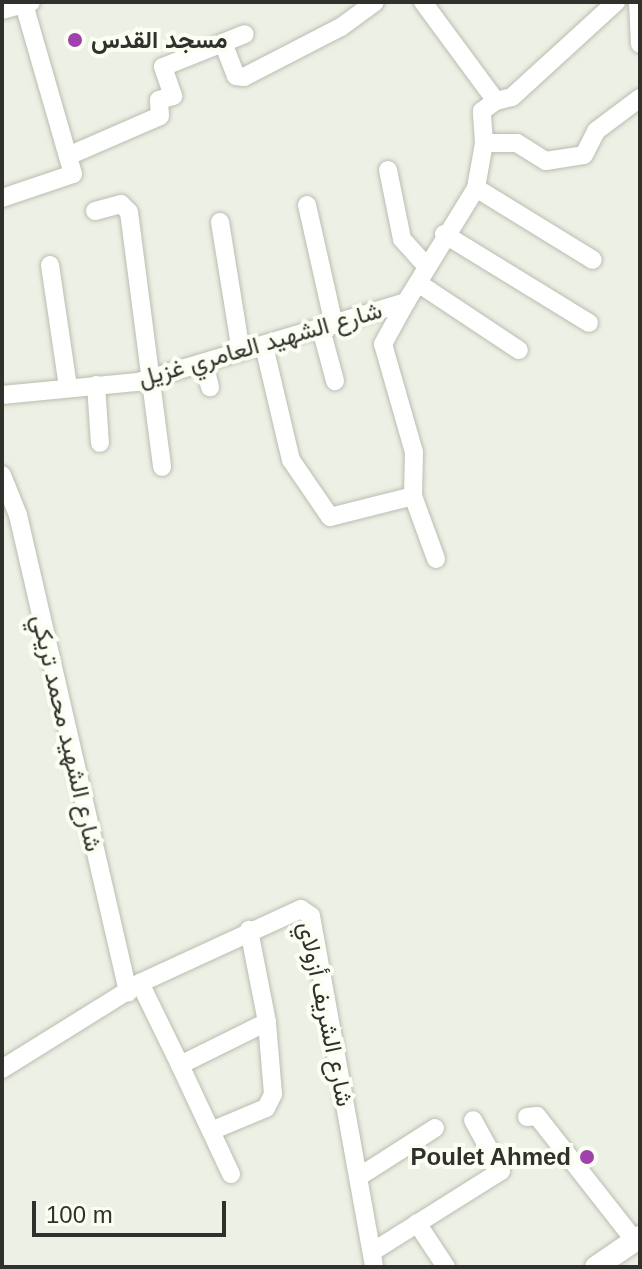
<!DOCTYPE html>
<meta charset="utf-8">
<style>
body{margin:0}
#map{position:relative;width:642px;height:1269px;overflow:hidden;background:#edf1e5;font-family:Arial,Vazirmatn,sans-serif}
div>[style]{position:absolute}
.roads{filter:drop-shadow(0 0 2px #b9bdb1) drop-shadow(0 0 2px #b9bdb1)}
.minor>*{height:18px;margin:-9px;padding:0 9px;transform-origin:9px;border-radius:9px;background:#fff}
.major>*{height:22px;margin:-11px;padding:0 11px;transform-origin:11px;border-radius:11px;background:#fff}
.dots>*{width:22px;height:22px;translate:-50% -50%;box-sizing:border-box;border:4px solid #fbfef2;border-radius:50%}
span{translate:-50% -50%;white-space:nowrap;text-align:center;line-height:1.15;-webkit-text-stroke:8px #fbfef2;paint-order:stroke}
.poi-label{font-size:24px;color:#30312c;font-weight:700}
.left{translate:0 -50%;text-align:left}
.right{translate:-100% -50%;text-align:right}
.street-label{font-size:24px;color:#30312c}
.frame{position:absolute;inset:0;border:4px solid #30312c;pointer-events:none}
.scale{position:absolute;left:32px;top:1201px;width:194px;height:36px;box-sizing:border-box;border:4px solid #30312c;border-top:0;padding-left:10px;font-size:24px;line-height:28px;white-space:nowrap;color:#30312c;-webkit-text-stroke:6px #fbfef2;paint-order:stroke}
</style>
<div id="map">
<div class="roads">
<div class="minor">
<i style="left:638px;top:2px;width:42px;rotate:87.3deg"></i>
<i style="left:2px;top:10px;width:30px;rotate:-15deg"></i>
<i style="left:224px;top:45px;width:33px;rotate:69deg"></i>
<i style="left:236px;top:76px;width:8px;rotate:7deg"></i>
<i style="left:244px;top:77px;width:109px;rotate:-27.3deg"></i>
<i style="left:341px;top:27px;width:42px;rotate:-36.3deg"></i>
<i style="left:496px;top:101px;width:16px;rotate:-14deg"></i>
<i style="left:512px;top:97px;width:141px;rotate:-42.4deg"></i>
<i style="left:484px;top:143px;width:33px"></i>
<i style="left:517px;top:143px;width:34px;rotate:32deg"></i>
<i style="left:546px;top:161px;width:38px;rotate:-9deg"></i>
<i style="left:584px;top:155px;width:27px;rotate:-63deg"></i>
<i style="left:596px;top:131px;width:55px;rotate:-36.9deg"></i>
<i style="left:68px;top:156px;width:100px;rotate:-23.5deg"></i>
<i style="left:160px;top:116px;width:16px;rotate:-94deg"></i>
<i style="left:159px;top:100px;width:15px;rotate:-16deg"></i>
<i style="left:173px;top:96px;width:31px;rotate:-109deg"></i>
<i style="left:163px;top:67px;width:88px;rotate:-21.9deg"></i>
<i style="left:388px;top:170px;width:70px;rotate:78.5deg"></i>
<i style="left:402px;top:239px;width:36px;rotate:48deg"></i>
<i style="left:476px;top:188px;width:137px;rotate:31.6deg"></i>
<i style="left:2px;top:198px;width:75px;rotate:-18.7deg"></i>
<i style="left:73px;top:174px;width:177px;rotate:-106.1deg"></i>
<i style="left:307px;top:205px;width:123px;rotate:77.3deg"></i>
<i style="left:95px;top:211px;width:27px;rotate:-15deg"></i>
<i style="left:121px;top:204px;width:11px;rotate:45deg"></i>
<i style="left:129px;top:212px;width:257px;rotate:82.6deg"></i>
<i style="left:220px;top:222px;width:131px;rotate:80.8deg"></i>
<i style="left:444px;top:234px;width:170px;rotate:31.5deg"></i>
<i style="left:50px;top:265px;width:123px;rotate:81.6deg"></i>
<i style="left:418px;top:283px;width:121px;rotate:33.6deg"></i>
<i style="left:406px;top:302px;width:48px;rotate:118.7deg"></i>
<i style="left:383px;top:344px;width:112px;rotate:74deg"></i>
<i style="left:414px;top:452px;width:44px;rotate:91.3deg"></i>
<i style="left:413px;top:496px;width:67px;rotate:69.9deg"></i>
<i style="left:321px;top:329px;width:54px;rotate:74.9deg"></i>
<i style="left:264px;top:346px;width:117px;rotate:76.7deg"></i>
<i style="left:291px;top:460px;width:69px;rotate:55.6deg"></i>
<i style="left:330px;top:517px;width:86px;rotate:-14.2deg"></i>
<i style="left:204px;top:363px;width:25px;rotate:76deg"></i>
<i style="left:96px;top:385px;width:58px;rotate:86.1deg"></i>
<i style="left:2px;top:395px;width:137px;rotate:-5.5deg"></i>
<i style="left:138px;top:382px;width:280px;rotate:-16.6deg"></i>
<i style="left:406px;top:302px;width:134px;rotate:-58.4deg"></i>
<i style="left:476px;top:188px;width:46px;rotate:-79.9deg"></i>
<i style="left:484px;top:143px;width:32px;rotate:-94deg"></i>
<i style="left:482px;top:111px;width:17px;rotate:-36deg"></i>
<i style="left:496px;top:101px;width:123px;rotate:-126.4deg"></i>
<i style="left:2px;top:475px;width:43px;rotate:68.2deg"></i>
<i style="left:18px;top:515px;width:490px;rotate:77deg"></i>
<i style="left:140px;top:983px;width:91px;rotate:64deg"></i>
<i style="left:2px;top:1069px;width:163px;rotate:-31.9deg"></i>
<i style="left:140px;top:983px;width:177px;rotate:-24.7deg"></i>
<i style="left:301px;top:909px;width:12px;rotate:35deg"></i>
<i style="left:311px;top:916px;width:357px;rotate:79.8deg"></i>
<i style="left:527px;top:1117px;width:10px;rotate:-6deg"></i>
<i style="left:537px;top:1116px;width:159px;rotate:51.9deg"></i>
<i style="left:211px;top:1131px;width:60px;rotate:-22.7deg"></i>
<i style="left:266px;top:1108px;width:16px;rotate:-63deg"></i>
<i style="left:273px;top:1094px;width:72px;rotate:-94.8deg"></i>
<i style="left:231px;top:1174px;width:120px;rotate:-115.1deg"></i>
<i style="left:180px;top:1065px;width:97px;rotate:-26.3deg"></i>
<i style="left:267px;top:1022px;width:94px;rotate:-101.1deg"></i>
<i style="left:360px;top:1176px;width:89px;rotate:-32.6deg"></i>
<i style="left:417px;top:1223px;width:53px;rotate:56.6deg"></i>
<i style="left:372px;top:1252px;width:152px;rotate:-32.1deg"></i>
<i style="left:501px;top:1171px;width:58px;rotate:-118.8deg"></i>
</div>
<div class="major">
<i style="left:596px;top:1267px;width:53px;rotate:-34.3deg"></i>
</div>
</div>
<div class="dots">
<i style="left:75px;top:40px;background:#a042ab"></i>
<i style="left:587px;top:1157px;background:#a042ab"></i>
</div>
<div class="poi-label">
<span class="left" style="left:91px;top:40px">مسجد القدس</span>
<span class="right" style="left:571px;top:1157px">Poulet Ahmed</span>
</div>
<div class="street-label">
<span style="left:260px;top:344px;rotate:-16deg">شارع الشهيد العامري غزيل</span>
<span style="left:67px;top:733px;rotate:77deg">شارع الشهيد محمد تريكي</span>
<span style="left:326px;top:1014px;rotate:78deg">شارع الشريف أزولاي</span>
</div>
<div class="frame"></div>
<div class="scale">100 m</div>
</div>
